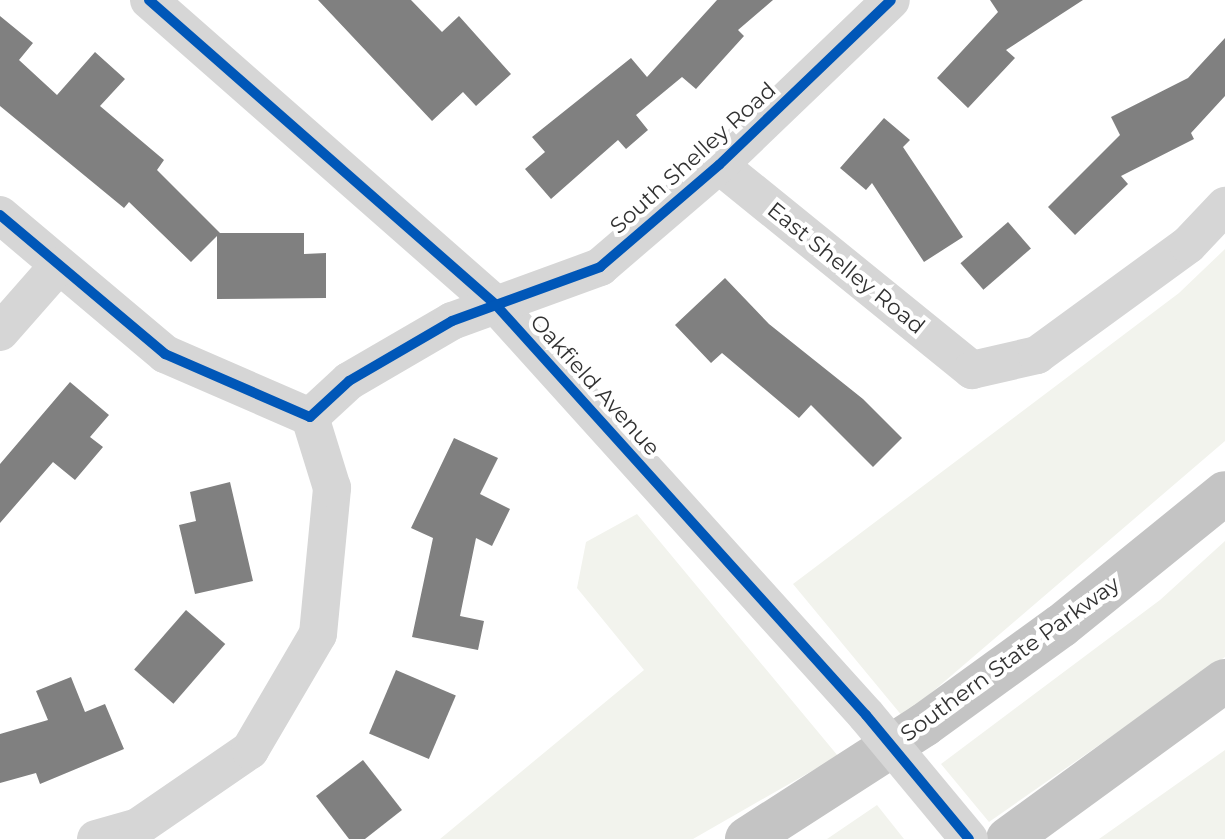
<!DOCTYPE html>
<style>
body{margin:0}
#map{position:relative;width:1225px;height:839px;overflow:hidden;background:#fff;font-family:Montserrat,sans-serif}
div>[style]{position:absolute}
.green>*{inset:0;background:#f2f3ed}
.building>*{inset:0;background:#808080;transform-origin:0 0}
.minor>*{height:38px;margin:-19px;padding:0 19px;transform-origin:19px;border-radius:19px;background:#d6d6d6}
.motorway>*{height:44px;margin:-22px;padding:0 22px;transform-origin:22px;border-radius:22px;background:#c4c4c4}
.minor-bridge>*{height:38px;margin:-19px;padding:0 19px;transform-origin:19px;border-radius:19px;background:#d6d6d6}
.cycleway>*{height:10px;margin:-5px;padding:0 5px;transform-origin:5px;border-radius:5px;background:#0057b8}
span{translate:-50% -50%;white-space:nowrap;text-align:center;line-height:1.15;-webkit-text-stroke:8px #fff;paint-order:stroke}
.street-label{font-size:22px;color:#323232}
</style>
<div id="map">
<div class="green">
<i style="clip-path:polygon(1225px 249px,1225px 441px,903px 717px,793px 584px,1179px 293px)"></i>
<i style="clip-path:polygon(637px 514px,838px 756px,693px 839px,440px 839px,644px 670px,577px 588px,586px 542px)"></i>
<i style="clip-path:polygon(1225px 541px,1225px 657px,989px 822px,941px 764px,1160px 600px)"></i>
<i style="clip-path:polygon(1225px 750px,1225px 839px,1099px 839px)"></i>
<i style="clip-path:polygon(877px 805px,904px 839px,827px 839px)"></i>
</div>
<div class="building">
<i style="clip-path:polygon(318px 0,411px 0,442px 32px,459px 16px,511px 74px,476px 106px,463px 92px,432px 121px)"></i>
<i style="clip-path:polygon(717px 0,773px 0,738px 30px,744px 36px,696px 89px,682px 77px,636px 115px,648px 130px,626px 149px,618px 140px,551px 199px,525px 169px,545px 152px,532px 137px,631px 58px,647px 77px)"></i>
<i style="clip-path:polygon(990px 0,1083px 0,1006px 50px,1015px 58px,968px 108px,937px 78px,998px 12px)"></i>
<i style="clip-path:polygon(0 16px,33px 43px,19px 60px,57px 95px,95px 52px,125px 79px,100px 106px,164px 160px,157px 170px,220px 233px,304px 233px,304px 254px,326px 253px,326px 298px,217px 299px,217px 236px,191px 262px,129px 202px,124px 208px,0 106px)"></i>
<i style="clip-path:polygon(1225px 38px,1225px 96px,1191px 133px,1194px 139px,1121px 176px,1128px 184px,1075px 235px,1048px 207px,1120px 135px,1111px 117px,1188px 78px)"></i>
<i style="clip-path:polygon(884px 118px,910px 140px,903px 147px,963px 237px,924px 262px,872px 183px,866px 190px,840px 168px)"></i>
<i style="left:1008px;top:222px;width:35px;height:63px;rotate:49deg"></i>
<i style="clip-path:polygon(725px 278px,769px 324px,863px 399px,902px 438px,873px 467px,811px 405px,799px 418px,722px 353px,711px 363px,675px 325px)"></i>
<i style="clip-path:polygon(70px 382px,109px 415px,90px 437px,103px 447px,75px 480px,53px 462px,0 523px,0 464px)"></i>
<i style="clip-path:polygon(454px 438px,498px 458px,480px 494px,510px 509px,492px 546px,476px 538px,460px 616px,484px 621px,478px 650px,412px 637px,433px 538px,411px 528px)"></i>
<i style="clip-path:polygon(230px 482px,253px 581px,195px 594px,179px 525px,196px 521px,190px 492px)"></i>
<i style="left:186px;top:610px;width:52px;height:79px;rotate:41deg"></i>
<i style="left:396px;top:670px;width:65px;height:69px;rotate:23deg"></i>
<i style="clip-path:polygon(71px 677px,85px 712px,105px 704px,124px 749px,40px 784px,36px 773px,0 783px,0 734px,48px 720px,36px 691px)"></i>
<i style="clip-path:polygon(363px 760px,402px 810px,365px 839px,349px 839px,316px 796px)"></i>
</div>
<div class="minor">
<i style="left:149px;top:0;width:461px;rotate:41.3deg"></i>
<i style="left:495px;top:304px;width:554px;rotate:47.93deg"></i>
<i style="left:719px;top:165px;width:326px;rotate:39deg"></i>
<i style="left:972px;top:370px;width:67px;rotate:-13deg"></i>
<i style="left:1037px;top:355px;width:187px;rotate:-36.1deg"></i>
<i style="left:1188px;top:245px;width:54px;rotate:-46.5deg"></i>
<i style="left:0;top:215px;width:216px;rotate:40.1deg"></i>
<i style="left:165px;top:354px;width:158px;rotate:23.5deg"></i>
<i style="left:310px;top:417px;width:53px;rotate:-42.7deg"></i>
<i style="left:349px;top:381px;width:119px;rotate:-30.2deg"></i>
<i style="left:452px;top:321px;width:158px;rotate:-20deg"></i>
<i style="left:600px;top:267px;width:157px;rotate:-40.6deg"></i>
<i style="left:719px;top:165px;width:238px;rotate:-43.8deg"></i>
<i style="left:0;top:332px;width:88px;rotate:-48.7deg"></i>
<i style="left:96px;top:839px;width:44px;rotate:-15.9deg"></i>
<i style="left:138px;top:827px;width:136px;rotate:-34.5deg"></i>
<i style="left:250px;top:750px;width:134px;rotate:-59.6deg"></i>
<i style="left:318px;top:634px;width:147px;rotate:-84.5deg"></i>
<i style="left:332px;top:488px;width:74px;rotate:-107.2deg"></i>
</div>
<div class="motorway">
<i style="left:747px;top:839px;width:211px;rotate:-32.8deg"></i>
<i style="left:924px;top:725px;width:169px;rotate:-35.9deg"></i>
<i style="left:1061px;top:626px;width:211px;rotate:-39deg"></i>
<i style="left:1008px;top:839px;width:268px;rotate:-36.1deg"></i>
</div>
<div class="minor-bridge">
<i style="left:866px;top:715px;width:161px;rotate:50.3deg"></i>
</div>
<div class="cycleway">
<i style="left:149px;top:0;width:461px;rotate:41.3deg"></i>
<i style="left:495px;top:304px;width:554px;rotate:47.93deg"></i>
<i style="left:866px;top:715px;width:161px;rotate:50.3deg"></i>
<i style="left:0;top:215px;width:216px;rotate:40.1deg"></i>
<i style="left:165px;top:354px;width:158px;rotate:23.5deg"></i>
<i style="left:310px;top:417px;width:53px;rotate:-42.7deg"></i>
<i style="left:349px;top:381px;width:119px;rotate:-30.2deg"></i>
<i style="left:452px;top:321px;width:158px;rotate:-20deg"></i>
<i style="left:600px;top:267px;width:157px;rotate:-40.6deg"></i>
<i style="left:719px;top:165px;width:238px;rotate:-43.8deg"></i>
</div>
<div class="street-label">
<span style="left:693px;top:158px;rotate:-42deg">South Shelley Road</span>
<span style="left:846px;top:268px;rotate:39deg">East Shelley Road</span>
<span style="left:595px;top:385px;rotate:48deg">Oakfield Avenue</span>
<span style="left:1010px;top:659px;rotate:-36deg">Southern State Parkway</span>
</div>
</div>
